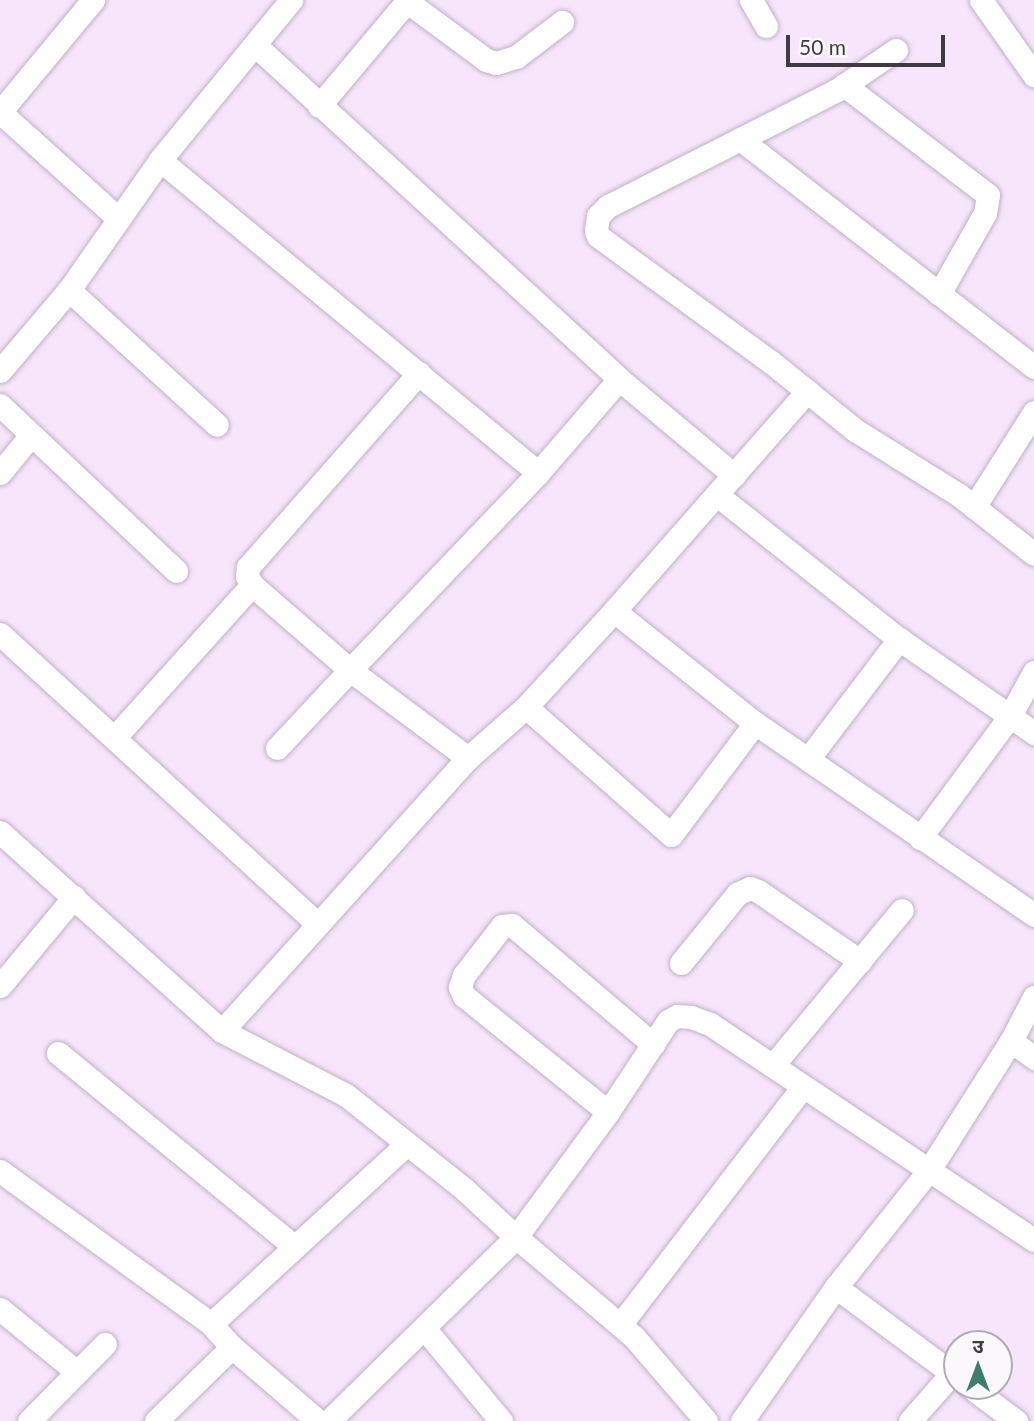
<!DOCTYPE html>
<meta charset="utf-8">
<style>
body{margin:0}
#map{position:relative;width:1034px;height:1421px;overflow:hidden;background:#f6e5fb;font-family:Lato,"Noto Sans Devanagari",sans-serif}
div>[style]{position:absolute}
.roads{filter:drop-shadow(0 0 2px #c0b1c6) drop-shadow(0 0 2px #c0b1c6)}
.minor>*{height:23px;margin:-11.5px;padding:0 11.5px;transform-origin:11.5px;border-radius:11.5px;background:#fff}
span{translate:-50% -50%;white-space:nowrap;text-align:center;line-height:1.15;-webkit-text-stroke:7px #fbf8fc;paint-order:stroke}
.north{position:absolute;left:943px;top:1330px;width:70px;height:70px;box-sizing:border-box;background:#fbf8fc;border:2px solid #b0acb2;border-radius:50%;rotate:0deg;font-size:19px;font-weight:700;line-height:28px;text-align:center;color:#403a42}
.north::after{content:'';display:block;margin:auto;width:24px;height:32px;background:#3e7e6c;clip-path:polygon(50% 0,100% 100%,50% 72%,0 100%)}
.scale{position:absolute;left:786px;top:35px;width:159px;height:32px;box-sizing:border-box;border:4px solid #403a42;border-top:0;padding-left:9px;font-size:21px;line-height:24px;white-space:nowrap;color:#403a42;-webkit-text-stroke:5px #fbf8fc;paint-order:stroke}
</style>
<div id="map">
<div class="roads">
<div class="minor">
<i style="left:405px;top:0;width:101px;rotate:36.5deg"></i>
<i style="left:486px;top:60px;width:10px;rotate:17deg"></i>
<i style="left:496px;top:63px;width:21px;rotate:-17deg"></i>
<i style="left:516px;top:57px;width:58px;rotate:-37.3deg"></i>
<i style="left:751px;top:0;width:30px;rotate:60deg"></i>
<i style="left:981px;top:0;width:92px;rotate:54.8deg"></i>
<i style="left:255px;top:45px;width:494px;rotate:42.5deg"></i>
<i style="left:619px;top:379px;width:150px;rotate:39.9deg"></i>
<i style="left:896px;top:50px;width:71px;rotate:145.9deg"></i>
<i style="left:837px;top:90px;width:257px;rotate:153.1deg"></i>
<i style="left:608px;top:206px;width:14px;rotate:135deg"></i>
<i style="left:598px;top:216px;width:15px;rotate:98deg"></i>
<i style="left:596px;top:231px;width:5px;rotate:68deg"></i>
<i style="left:598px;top:236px;width:214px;rotate:36.1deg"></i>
<i style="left:771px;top:362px;width:108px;rotate:39deg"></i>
<i style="left:855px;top:430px;width:123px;rotate:32deg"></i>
<i style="left:959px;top:495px;width:95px;rotate:38.2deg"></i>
<i style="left:844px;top:85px;width:181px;rotate:37.4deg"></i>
<i style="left:988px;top:195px;width:18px;rotate:99deg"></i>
<i style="left:985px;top:213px;width:93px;rotate:119.6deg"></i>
<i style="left:319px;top:106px;width:138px;rotate:-50deg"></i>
<i style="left:0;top:112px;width:160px;rotate:42deg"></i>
<i style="left:0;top:112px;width:146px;rotate:-50.3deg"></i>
<i style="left:740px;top:139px;width:372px;rotate:37.8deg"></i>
<i style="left:160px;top:160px;width:491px;rotate:39.6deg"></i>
<i style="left:538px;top:473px;width:124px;rotate:-49.2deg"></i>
<i style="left:69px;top:290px;width:200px;rotate:42.4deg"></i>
<i style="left:0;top:371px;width:106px;rotate:-49.6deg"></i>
<i style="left:69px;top:290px;width:159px;rotate:-55deg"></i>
<i style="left:160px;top:160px;width:207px;rotate:-50.7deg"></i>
<i style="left:419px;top:373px;width:259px;rotate:131.4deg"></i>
<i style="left:248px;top:567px;width:9px;rotate:96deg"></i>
<i style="left:247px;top:576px;width:10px;rotate:61deg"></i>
<i style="left:252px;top:585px;width:130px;rotate:40.9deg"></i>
<i style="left:350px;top:670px;width:272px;rotate:-46.3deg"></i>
<i style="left:0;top:405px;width:242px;rotate:43.3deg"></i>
<i style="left:0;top:473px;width:49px;rotate:-50.8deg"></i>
<i style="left:717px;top:495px;width:232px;rotate:38.4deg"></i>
<i style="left:899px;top:639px;width:165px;rotate:34.8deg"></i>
<i style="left:974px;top:507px;width:112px;rotate:-57.7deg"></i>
<i style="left:614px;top:611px;width:180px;rotate:38.5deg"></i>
<i style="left:0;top:634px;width:429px;rotate:42.4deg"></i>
<i style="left:526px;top:707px;width:193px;rotate:41.4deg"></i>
<i style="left:671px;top:835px;width:140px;rotate:-53.1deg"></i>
<i style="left:755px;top:723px;width:339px;rotate:34.5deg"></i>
<i style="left:115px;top:737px;width:205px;rotate:-48deg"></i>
<i style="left:277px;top:748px;width:107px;rotate:-46.9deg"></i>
<i style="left:350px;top:670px;width:147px;rotate:36.7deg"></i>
<i style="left:808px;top:759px;width:151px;rotate:-52.8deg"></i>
<i style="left:0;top:832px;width:298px;rotate:41.9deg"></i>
<i style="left:222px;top:1031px;width:140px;rotate:27.3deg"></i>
<i style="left:346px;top:1095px;width:151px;rotate:38.5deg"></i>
<i style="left:464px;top:1189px;width:71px;rotate:42.7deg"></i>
<i style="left:516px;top:1237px;width:262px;rotate:135.5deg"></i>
<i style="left:920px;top:838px;width:152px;rotate:-53.6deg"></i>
<i style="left:1010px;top:716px;width:50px;rotate:-61.4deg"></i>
<i style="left:681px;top:963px;width:89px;rotate:-50.9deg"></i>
<i style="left:737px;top:894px;width:14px;rotate:-25deg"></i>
<i style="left:750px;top:888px;width:9px;rotate:21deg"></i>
<i style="left:758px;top:891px;width:124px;rotate:34.5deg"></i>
<i style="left:0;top:986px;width:116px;rotate:-50.3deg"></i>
<i style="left:222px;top:1031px;width:367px;rotate:-48deg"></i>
<i style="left:468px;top:758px;width:77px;rotate:-41.3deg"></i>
<i style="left:526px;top:707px;width:130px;rotate:-47.5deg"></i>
<i style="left:614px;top:611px;width:293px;rotate:-48.7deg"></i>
<i style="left:1011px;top:1041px;width:29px;rotate:36deg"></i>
<i style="left:58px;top:1053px;width:306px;rotate:39.3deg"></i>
<i style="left:774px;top:1064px;width:200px;rotate:-50.3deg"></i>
<i style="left:608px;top:1112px;width:185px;rotate:-141.1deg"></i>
<i style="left:464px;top:996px;width:10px;rotate:-114deg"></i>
<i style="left:460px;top:987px;width:13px;rotate:-72deg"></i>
<i style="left:464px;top:975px;width:62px;rotate:-52.2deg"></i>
<i style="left:502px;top:926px;width:10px;rotate:-6deg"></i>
<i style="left:512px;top:925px;width:185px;rotate:40.2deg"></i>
<i style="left:0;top:1171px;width:261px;rotate:35.9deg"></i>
<i style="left:211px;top:1324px;width:31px;rotate:48deg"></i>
<i style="left:232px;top:1347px;width:113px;rotate:40.7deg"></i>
<i style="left:0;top:1309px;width:99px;rotate:39.3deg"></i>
<i style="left:211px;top:1324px;width:266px;rotate:-42.6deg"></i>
<i style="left:620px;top:1325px;width:299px;rotate:-52.5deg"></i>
<i style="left:424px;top:1328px;width:121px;rotate:50.4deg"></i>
<i style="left:957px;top:1377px;width:151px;rotate:-143.4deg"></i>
<i style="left:836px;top:1287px;width:149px;rotate:-51.5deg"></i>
<i style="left:929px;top:1170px;width:153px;rotate:-57.6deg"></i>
<i style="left:1011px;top:1041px;width:50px;rotate:-62.4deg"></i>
<i style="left:969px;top:1386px;width:59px;rotate:36.7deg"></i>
<i style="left:29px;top:1421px;width:108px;rotate:-45.4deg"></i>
<i style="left:156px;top:1421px;width:106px;rotate:-44.2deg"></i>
<i style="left:706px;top:1421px;width:111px;rotate:-130.6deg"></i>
<i style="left:634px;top:1337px;width:155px;rotate:-139.7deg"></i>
<i style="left:516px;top:1237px;width:155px;rotate:-53.6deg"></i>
<i style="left:608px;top:1112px;width:109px;rotate:-56.6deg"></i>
<i style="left:668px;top:1021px;width:10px;rotate:-29deg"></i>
<i style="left:677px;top:1016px;width:14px;rotate:4deg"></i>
<i style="left:691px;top:1017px;width:20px;rotate:20deg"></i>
<i style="left:710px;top:1024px;width:389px;rotate:33.7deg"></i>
<i style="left:742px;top:1421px;width:164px;rotate:-55deg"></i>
<i style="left:910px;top:1421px;width:64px;rotate:-48.8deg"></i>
</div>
</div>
<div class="north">उ</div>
<div class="scale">50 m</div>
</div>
